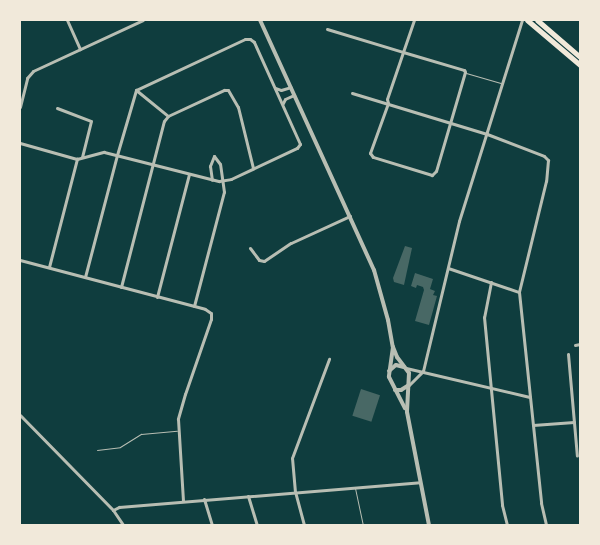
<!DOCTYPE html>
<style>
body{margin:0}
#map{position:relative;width:600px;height:545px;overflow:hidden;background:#0f3d3e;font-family:Lato,sans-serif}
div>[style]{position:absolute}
.building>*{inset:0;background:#486865;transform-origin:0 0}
.service>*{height:1px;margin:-0.5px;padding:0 0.5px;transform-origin:0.5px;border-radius:0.5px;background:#b8beb3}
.minor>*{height:3px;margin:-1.5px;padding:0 1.5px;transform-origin:1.5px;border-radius:1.5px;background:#b8beb3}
.tertiary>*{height:4px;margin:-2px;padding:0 2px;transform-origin:2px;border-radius:2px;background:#b8beb3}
.trunk>*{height:5px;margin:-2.5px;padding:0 2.5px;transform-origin:2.5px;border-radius:2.5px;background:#f1e9da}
span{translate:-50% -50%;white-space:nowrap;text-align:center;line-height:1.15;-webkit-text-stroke:4px #f1e9da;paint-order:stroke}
.frame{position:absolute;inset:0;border:21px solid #f1e9da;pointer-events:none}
</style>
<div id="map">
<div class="building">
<i style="clip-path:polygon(405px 246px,412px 248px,404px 285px,394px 282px,393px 278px)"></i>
<i style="clip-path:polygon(415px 273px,433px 279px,430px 289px,435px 291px,433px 295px,437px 296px,429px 325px,415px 321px,424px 290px,423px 287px,417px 285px,416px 288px,411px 286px)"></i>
<i style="left:361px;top:389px;width:20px;height:28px;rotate:18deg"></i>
</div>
<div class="service">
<i style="left:466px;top:73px;width:36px;rotate:16deg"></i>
<i style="left:97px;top:450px;width:23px;rotate:-7deg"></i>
<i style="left:120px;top:447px;width:25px;rotate:-32deg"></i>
<i style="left:141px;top:434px;width:36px;rotate:-5deg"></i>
<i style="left:355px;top:488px;width:38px;rotate:78deg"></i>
</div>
<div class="minor">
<i style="left:67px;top:20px;width:32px;rotate:66deg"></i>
<i style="left:327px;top:29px;width:79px;rotate:16.8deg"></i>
<i style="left:403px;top:52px;width:64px;rotate:16.4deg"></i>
<i style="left:464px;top:70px;width:2px;rotate:63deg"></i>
<i style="left:465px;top:72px;width:103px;rotate:106.3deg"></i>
<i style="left:436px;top:171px;width:6px;rotate:135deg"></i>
<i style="left:432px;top:175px;width:62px;rotate:-163deg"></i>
<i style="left:373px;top:157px;width:5px;rotate:-127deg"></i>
<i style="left:370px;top:153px;width:53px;rotate:-70.2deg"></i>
<i style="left:388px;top:103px;width:4px;rotate:-104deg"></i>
<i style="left:387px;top:99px;width:50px;rotate:-71.2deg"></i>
<i style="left:403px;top:52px;width:34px;rotate:-71deg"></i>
<i style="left:275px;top:88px;width:6px;rotate:18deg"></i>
<i style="left:281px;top:90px;width:10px;rotate:-17deg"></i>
<i style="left:136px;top:90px;width:41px;rotate:39.1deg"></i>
<i style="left:352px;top:93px;width:141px;rotate:16.9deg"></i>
<i style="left:487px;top:134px;width:61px;rotate:21.1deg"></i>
<i style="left:544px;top:156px;width:6px;rotate:45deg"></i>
<i style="left:548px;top:160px;width:21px;rotate:95deg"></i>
<i style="left:546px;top:181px;width:114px;rotate:103.7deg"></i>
<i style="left:519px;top:292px;width:212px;rotate:84deg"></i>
<i style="left:541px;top:503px;width:23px;rotate:77deg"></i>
<i style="left:283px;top:103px;width:4px;rotate:-63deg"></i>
<i style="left:285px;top:99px;width:10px;rotate:-24deg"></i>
<i style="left:20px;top:107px;width:30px;rotate:-76deg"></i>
<i style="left:27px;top:78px;width:9px;rotate:-49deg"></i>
<i style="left:33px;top:71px;width:121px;rotate:-24.9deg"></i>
<i style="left:57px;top:108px;width:36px;rotate:21deg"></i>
<i style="left:91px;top:121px;width:37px;rotate:104deg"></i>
<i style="left:20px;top:143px;width:59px;rotate:15.7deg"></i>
<i style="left:77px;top:159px;width:28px;rotate:-15deg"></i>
<i style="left:104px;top:152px;width:119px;rotate:14.2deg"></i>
<i style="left:219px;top:181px;width:12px;rotate:-9deg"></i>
<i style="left:231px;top:179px;width:73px;rotate:-25.2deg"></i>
<i style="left:297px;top:148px;width:5px;rotate:-53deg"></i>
<i style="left:300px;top:144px;width:112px;rotate:-114.3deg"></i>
<i style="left:254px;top:42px;width:5px;rotate:-143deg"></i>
<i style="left:250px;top:39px;width:5px;rotate:180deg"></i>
<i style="left:245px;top:39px;width:120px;rotate:154.9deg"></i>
<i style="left:250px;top:248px;width:15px;rotate:53deg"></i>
<i style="left:259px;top:260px;width:5px;rotate:11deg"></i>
<i style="left:264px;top:261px;width:32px;rotate:-34deg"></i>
<i style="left:291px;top:243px;width:65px;rotate:-24.6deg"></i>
<i style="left:20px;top:260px;width:191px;rotate:14.8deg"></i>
<i style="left:205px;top:309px;width:7px;rotate:34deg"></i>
<i style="left:211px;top:313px;width:6px;rotate:90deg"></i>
<i style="left:211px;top:319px;width:79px;rotate:109.1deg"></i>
<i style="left:185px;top:394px;width:26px;rotate:106deg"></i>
<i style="left:178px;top:419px;width:82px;rotate:86.5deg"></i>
<i style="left:49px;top:267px;width:112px;rotate:-75.5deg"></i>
<i style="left:448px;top:268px;width:75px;rotate:18.7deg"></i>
<i style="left:85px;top:277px;width:126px;rotate:-75.3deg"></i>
<i style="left:117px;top:155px;width:68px;rotate:-73.7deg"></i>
<i style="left:491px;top:282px;width:36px;rotate:101deg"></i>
<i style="left:484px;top:317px;width:189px;rotate:84.5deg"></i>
<i style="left:502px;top:505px;width:21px;rotate:76deg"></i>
<i style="left:121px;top:287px;width:171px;rotate:-75.5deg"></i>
<i style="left:164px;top:121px;width:6px;rotate:-51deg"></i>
<i style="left:168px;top:116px;width:62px;rotate:-24.9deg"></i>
<i style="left:224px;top:90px;width:4px"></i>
<i style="left:228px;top:90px;width:20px;rotate:60deg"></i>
<i style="left:238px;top:107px;width:63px;rotate:76.2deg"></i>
<i style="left:157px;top:297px;width:127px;rotate:-75.4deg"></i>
<i style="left:194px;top:306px;width:118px;rotate:-75.3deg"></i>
<i style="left:224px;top:192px;width:28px;rotate:-98deg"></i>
<i style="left:220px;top:164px;width:10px;rotate:-127deg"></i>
<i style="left:214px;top:156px;width:11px;rotate:112deg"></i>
<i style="left:210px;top:166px;width:14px;rotate:82deg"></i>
<i style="left:575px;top:345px;width:5px;rotate:-11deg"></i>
<i style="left:568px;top:354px;width:102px;rotate:85deg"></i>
<i style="left:406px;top:368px;width:127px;rotate:13.2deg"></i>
<i style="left:409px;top:385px;width:20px;rotate:-45deg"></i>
<i style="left:423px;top:371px;width:154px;rotate:-76.5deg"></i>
<i style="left:459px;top:221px;width:211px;rotate:-72.6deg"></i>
<i style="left:20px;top:415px;width:133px;rotate:45.6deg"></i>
<i style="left:113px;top:510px;width:18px;rotate:56deg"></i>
<i style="left:533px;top:425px;width:41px;rotate:-4.2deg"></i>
<i style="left:248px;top:496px;width:30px;rotate:73deg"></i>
<i style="left:204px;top:499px;width:27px;rotate:73deg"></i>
<i style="left:113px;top:510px;width:7px;rotate:-27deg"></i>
<i style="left:119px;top:507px;width:302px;rotate:-4.7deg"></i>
<i style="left:304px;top:525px;width:34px;rotate:-105deg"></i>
<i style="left:295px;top:492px;width:34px;rotate:-95deg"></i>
<i style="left:292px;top:458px;width:106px;rotate:-69.5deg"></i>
</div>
<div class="tertiary">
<i style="left:260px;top:20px;width:275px;rotate:65.5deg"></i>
<i style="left:374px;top:270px;width:52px;rotate:74.4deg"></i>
<i style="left:388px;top:320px;width:27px;rotate:80deg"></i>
<i style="left:393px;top:347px;width:11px;rotate:68deg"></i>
<i style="left:397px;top:357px;width:20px;rotate:53deg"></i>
<i style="left:409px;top:373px;width:39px;rotate:93deg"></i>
<i style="left:407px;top:412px;width:115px;rotate:79deg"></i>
<i style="left:393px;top:347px;width:30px;rotate:98deg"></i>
<i style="left:389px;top:377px;width:35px;rotate:63deg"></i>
<i style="left:389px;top:371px;width:9px;rotate:-41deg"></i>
<i style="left:396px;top:365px;width:8px;rotate:14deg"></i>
<i style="left:395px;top:390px;width:6px"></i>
<i style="left:401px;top:390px;width:9px;rotate:-32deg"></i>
</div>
<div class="trunk">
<i style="left:527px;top:20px;width:70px;rotate:40.3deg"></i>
<i style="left:537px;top:20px;width:57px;rotate:40.7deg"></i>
</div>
<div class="frame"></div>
</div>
